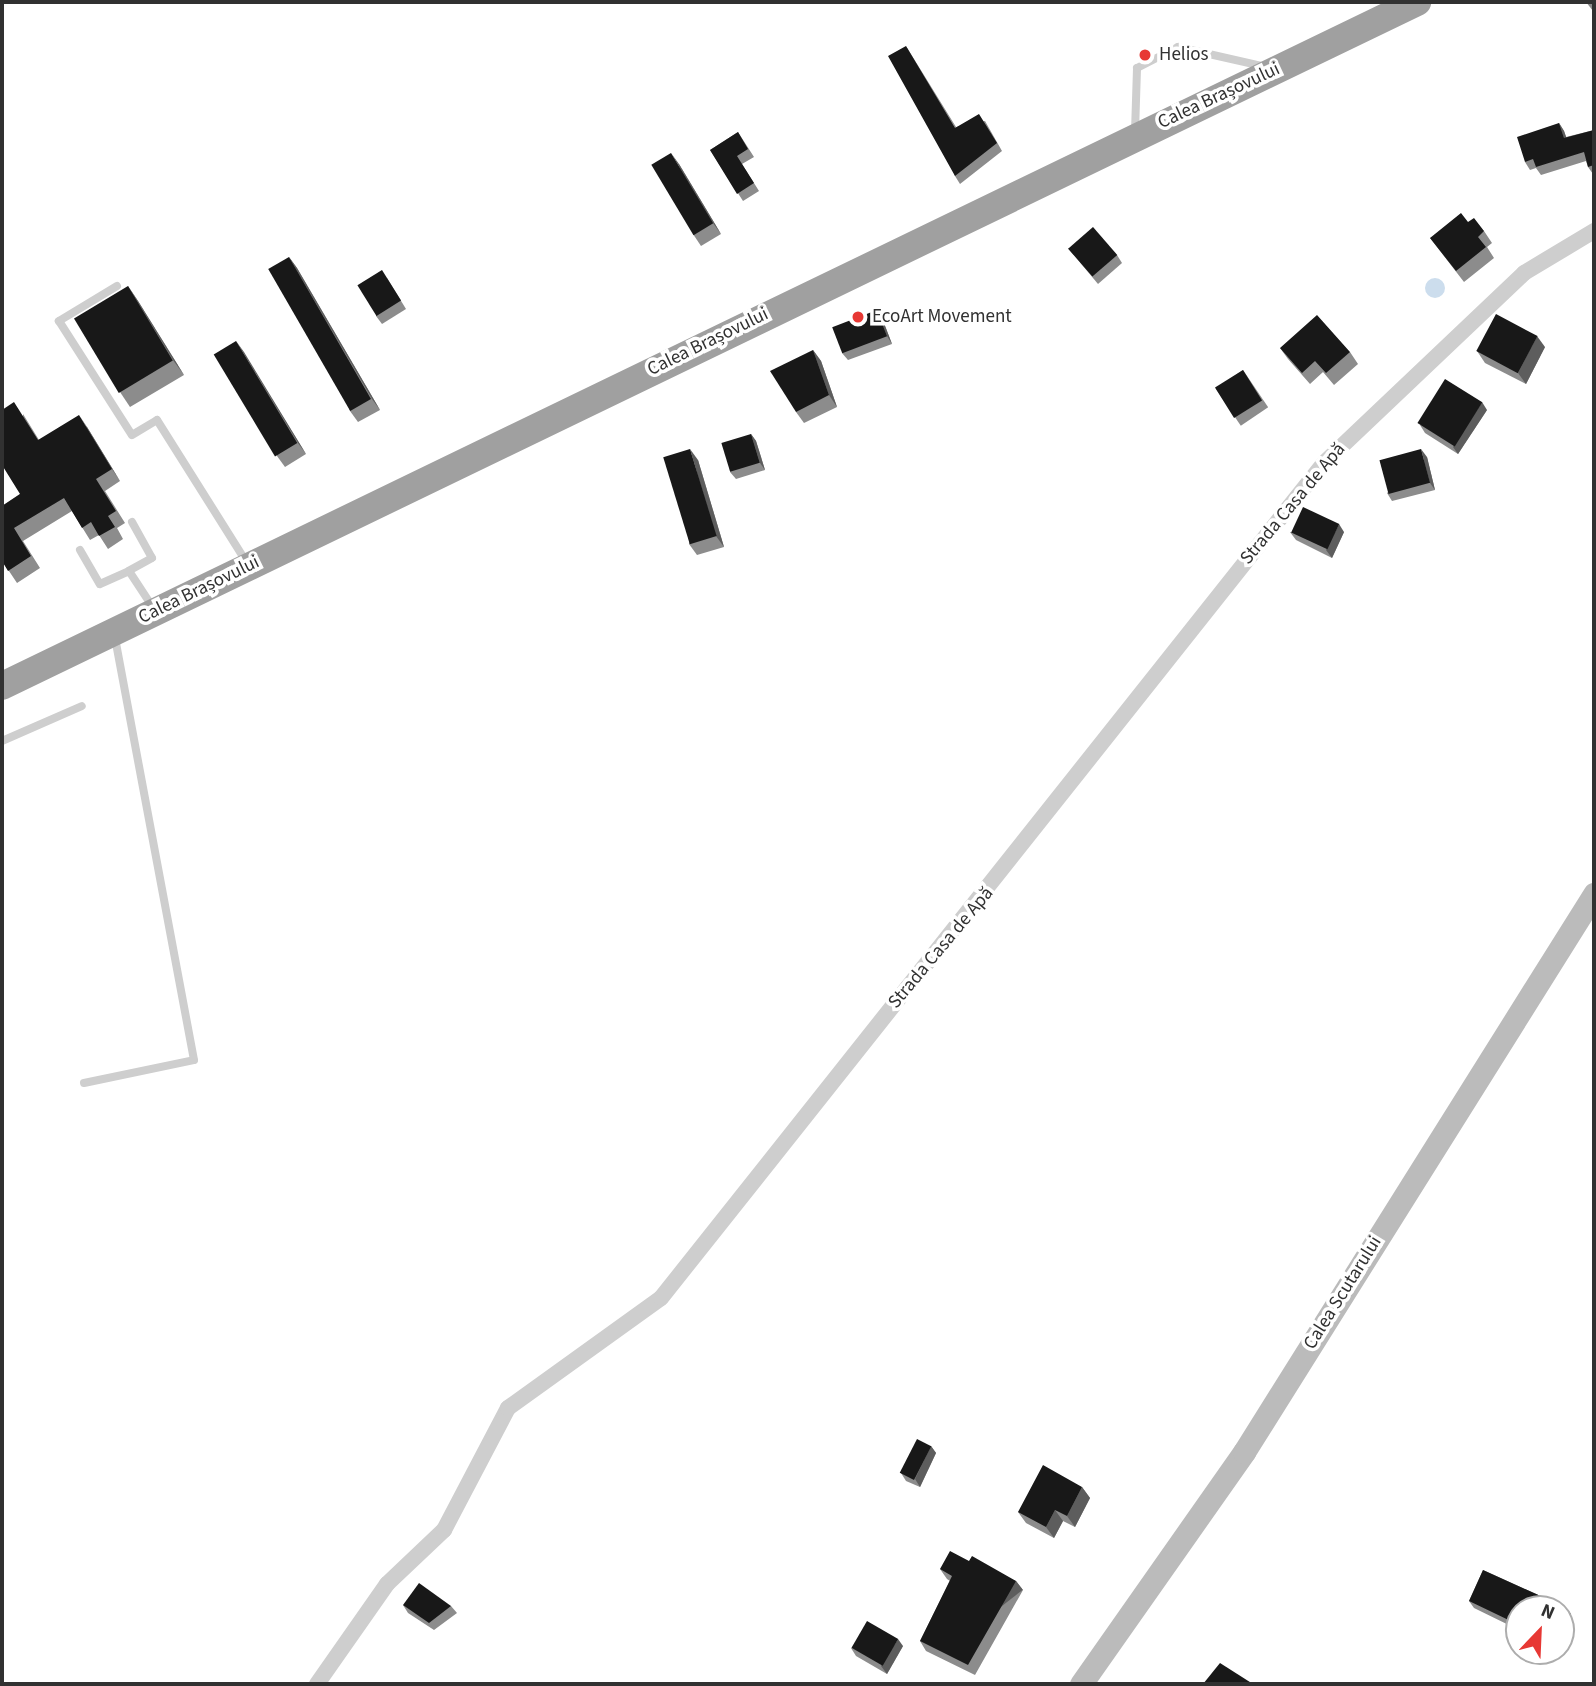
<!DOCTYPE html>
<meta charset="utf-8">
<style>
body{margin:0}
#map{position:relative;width:1596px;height:1686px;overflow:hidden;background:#fff;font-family:"Source Sans 3",sans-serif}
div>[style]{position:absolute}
.water>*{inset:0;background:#ccdded}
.round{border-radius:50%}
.service>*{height:8px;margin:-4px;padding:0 4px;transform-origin:4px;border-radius:4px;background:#cecece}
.minor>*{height:16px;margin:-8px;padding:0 8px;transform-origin:8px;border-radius:8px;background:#cecece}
.secondary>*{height:23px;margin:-11.5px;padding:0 11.5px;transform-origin:11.5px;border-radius:11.5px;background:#bbb}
.trunk>*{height:28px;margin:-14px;padding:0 14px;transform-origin:14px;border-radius:14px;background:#a0a0a0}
.wall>*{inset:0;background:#8c8c8c;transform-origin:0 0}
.shaded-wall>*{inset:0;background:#5d5d5d;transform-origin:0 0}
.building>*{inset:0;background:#181818;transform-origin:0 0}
.dots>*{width:19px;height:19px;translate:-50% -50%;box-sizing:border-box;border:4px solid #fff;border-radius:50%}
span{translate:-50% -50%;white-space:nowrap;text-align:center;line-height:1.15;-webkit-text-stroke:7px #fff;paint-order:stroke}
.poi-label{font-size:19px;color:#313131}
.left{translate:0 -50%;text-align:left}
.street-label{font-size:19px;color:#313131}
.frame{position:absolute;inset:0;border:4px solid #313131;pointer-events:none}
.north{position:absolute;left:1505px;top:1595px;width:70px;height:70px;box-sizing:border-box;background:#fff;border:2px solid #adadad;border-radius:50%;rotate:23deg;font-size:19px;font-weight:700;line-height:28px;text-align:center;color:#313131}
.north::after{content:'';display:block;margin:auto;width:24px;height:32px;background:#e73834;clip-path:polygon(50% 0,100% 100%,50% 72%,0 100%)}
</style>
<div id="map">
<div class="water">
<i class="round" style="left:1425px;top:278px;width:20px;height:20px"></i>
</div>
<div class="service">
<i style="left:1135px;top:132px;width:64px;rotate:-88.2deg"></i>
<i style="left:1137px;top:68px;width:46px;rotate:-27.1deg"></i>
<i style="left:1178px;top:47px;width:90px;rotate:12.8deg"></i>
<i style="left:117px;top:286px;width:68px;rotate:148.9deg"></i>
<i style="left:59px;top:321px;width:135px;rotate:57.4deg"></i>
<i style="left:132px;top:435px;width:29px;rotate:-31deg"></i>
<i style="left:157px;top:420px;width:169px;rotate:57.8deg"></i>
<i style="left:132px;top:522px;width:41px;rotate:60.9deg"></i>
<i style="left:152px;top:558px;width:26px;rotate:151deg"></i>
<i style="left:129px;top:571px;width:45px;rotate:56.7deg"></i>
<i style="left:80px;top:550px;width:39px;rotate:60deg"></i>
<i style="left:100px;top:584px;width:32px;rotate:-24deg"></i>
<i style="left:2px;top:741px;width:87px;rotate:-23.6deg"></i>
<i style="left:84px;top:1083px;width:112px;rotate:-11.8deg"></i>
<i style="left:194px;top:1060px;width:430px;rotate:-100.6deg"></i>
</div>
<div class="minor">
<i style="left:317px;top:1684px;width:122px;rotate:-55deg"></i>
<i style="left:387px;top:1584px;width:79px;rotate:-43.5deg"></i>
<i style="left:444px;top:1530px;width:138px;rotate:-62.3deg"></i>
<i style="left:508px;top:1408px;width:188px;rotate:-35.7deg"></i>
<i style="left:661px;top:1298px;width:1066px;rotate:-51.55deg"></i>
<i style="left:1324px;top:463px;width:276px;rotate:-43.5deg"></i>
<i style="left:1524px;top:273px;width:82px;rotate:-31deg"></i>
</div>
<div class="secondary">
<i style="left:1081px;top:1684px;width:284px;rotate:-54.9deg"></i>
<i style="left:1244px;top:1452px;width:659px;rotate:-57.9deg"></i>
</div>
<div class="trunk">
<i style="left:2px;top:686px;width:1572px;rotate:-25.8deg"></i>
</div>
<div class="wall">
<i style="clip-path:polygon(1586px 2px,1594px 2px,1594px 11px,1593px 11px)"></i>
<i style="clip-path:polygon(906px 46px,956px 127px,985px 121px,1002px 151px,960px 184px,955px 176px)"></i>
<i style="clip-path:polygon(1559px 123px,1564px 131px,1566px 137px,1594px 130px,1594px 174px,1593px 174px,1588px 167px,1586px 161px,1541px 175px,1536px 168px,1530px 170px,1525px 162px)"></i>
<i style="clip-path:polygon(738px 132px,754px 157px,742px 164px,759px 191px,743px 201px,710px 150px)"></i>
<i style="clip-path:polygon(679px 164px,721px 234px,701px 246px,693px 234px)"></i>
<i style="clip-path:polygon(1468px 222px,1484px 231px,1492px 243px,1487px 247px,1494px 258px,1464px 282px,1430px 238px)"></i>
<i style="clip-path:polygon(1068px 248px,1117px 255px,1122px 263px,1098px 284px)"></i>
<i style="clip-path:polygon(289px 257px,297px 268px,380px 410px,358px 422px,350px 411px)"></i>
<i style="clip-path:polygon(387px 278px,406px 309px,382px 324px,376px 316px)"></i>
<i style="clip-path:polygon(128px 286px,138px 301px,184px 375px,130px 407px,120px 392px)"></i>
<i style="clip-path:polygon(882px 318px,892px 344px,848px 360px,842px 353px)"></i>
<i style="clip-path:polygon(236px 341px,306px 454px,285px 467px,277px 456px)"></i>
<i style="clip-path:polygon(1545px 347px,1526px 384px,1485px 363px,1477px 351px)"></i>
<i style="clip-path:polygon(1280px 348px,1350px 352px,1358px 364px,1334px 385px,1323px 372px,1310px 384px,1288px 359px)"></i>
<i style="clip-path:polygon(813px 350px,821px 361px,837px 407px,804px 423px,796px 412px)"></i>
<i style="left:1243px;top:370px;width:45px;height:33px;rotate:56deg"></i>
<i style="clip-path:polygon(1487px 410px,1458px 454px,1425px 433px,1420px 425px)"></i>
<i style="clip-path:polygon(23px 414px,39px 440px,87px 427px,120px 481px,105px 491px,125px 523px,117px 528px,123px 539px,108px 549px,99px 535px,90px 540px,72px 511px,23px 541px,40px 568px,17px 583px,3px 562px,2px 563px,2px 506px,20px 494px)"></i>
<i style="clip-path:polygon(751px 434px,756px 441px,765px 470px,736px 479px,730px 472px)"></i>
<i style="clip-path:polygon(1427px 457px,1435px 490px,1392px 501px,1387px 493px)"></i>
<i style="clip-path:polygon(698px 460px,724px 547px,697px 555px,689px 544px)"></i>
<i style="clip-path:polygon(1290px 532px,1344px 532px,1332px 558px,1296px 540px)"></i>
<i style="clip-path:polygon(931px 1446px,936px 1453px,920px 1487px,906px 1481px,901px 1473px)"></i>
<i style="clip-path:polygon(1082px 1487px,1090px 1498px,1075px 1527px,1063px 1521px,1054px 1538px,1026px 1523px,1018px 1512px)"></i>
<i style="clip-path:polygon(969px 1561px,1016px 1581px,1023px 1590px,975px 1675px,926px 1651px,920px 1641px,950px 1581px,947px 1579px,940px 1569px)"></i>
<i style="clip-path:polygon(1483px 1570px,1565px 1607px,1571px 1614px,1561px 1631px,1561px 1609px,1519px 1609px,1519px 1630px,1474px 1608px,1469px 1601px)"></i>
<i style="clip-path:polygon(403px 1605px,451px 1606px,457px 1613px,434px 1630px,408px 1613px)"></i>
<i style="clip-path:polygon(903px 1646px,887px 1674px,856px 1656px,851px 1648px)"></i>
<i style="clip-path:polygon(1528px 1651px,1549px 1651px,1544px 1660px)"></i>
</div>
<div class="shaded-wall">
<i style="clip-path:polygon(1559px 123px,1564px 131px,1569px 145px,1564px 138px)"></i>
<i style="clip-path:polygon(671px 153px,679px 164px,721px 234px,713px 223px)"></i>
<i style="clip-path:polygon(289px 257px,297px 268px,380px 410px,372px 399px)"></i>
<i style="clip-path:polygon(128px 286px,138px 301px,184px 375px,173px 360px)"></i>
<i style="clip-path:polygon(877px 310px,882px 318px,892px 344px,887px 336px)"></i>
<i style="clip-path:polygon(1537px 336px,1545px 347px,1526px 384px,1518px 373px)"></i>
<i style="clip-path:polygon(236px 341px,244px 352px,306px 454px,298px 443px)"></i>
<i style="clip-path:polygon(813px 350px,821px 361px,837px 407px,829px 395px)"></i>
<i style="clip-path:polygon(1482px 402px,1487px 410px,1458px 454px,1453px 447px)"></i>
<i style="clip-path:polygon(79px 415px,87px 427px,120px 481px,112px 469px)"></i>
<i style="clip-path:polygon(751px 434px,756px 441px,765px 470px,760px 463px)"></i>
<i style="clip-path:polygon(690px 449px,698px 460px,724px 547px,716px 536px)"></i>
<i style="clip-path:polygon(1421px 449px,1427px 457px,1435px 490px,1430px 483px)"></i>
<i style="clip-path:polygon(1339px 524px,1344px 532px,1332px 558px,1326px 550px)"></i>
<i style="clip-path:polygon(931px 1446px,936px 1453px,920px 1487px,915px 1479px)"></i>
<i style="clip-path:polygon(1082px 1487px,1090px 1498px,1075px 1527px,1067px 1516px)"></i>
<i style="clip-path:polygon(1055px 1510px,1063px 1521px,1054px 1538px,1046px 1527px)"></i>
<i style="left:1016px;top:1581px;width:11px;height:97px;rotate:52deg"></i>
<i style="clip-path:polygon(1565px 1607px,1571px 1614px,1561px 1631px,1561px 1614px)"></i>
<i style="clip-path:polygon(898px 1639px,903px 1646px,887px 1674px,881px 1666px)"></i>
<i style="clip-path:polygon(1539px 1651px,1549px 1651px,1544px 1660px,1539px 1652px)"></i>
</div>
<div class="building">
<i style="clip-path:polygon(906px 46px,955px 128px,979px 114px,997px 143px,955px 176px,888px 56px)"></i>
<i style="clip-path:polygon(1559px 123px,1564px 138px,1594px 130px,1594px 165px,1588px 167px,1584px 152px,1536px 167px,1533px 159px,1525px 162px,1517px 137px)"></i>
<i style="clip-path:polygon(738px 132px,748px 149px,737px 156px,754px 183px,737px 194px,710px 150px)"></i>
<i style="left:671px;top:153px;width:82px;height:23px;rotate:59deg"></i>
<i style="clip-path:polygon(1461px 213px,1468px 222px,1474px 218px,1484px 231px,1478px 237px,1486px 247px,1456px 271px,1430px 238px)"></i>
<i style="left:1093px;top:227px;width:37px;height:33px;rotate:49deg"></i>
<i style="left:289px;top:257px;width:164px;height:24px;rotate:60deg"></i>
<i style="left:382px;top:270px;width:36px;height:29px;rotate:58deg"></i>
<i style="left:128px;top:286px;width:87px;height:63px;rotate:59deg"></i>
<i style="left:877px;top:310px;width:28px;height:48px;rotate:69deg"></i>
<i style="left:1496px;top:314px;width:47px;height:42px;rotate:28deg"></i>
<i style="clip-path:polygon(1317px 315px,1350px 352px,1326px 373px,1315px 361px,1302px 373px,1280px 348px)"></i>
<i style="left:236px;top:341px;width:119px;height:26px;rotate:59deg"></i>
<i style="clip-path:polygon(813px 350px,829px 395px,796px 412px,770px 371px)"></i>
<i style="left:1243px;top:370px;width:36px;height:33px;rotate:58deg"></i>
<i style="left:1445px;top:379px;width:44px;height:52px;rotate:32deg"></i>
<i style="clip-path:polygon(14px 402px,38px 440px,79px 415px,112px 469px,96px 479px,116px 511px,108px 516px,115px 527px,99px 536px,91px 522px,82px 528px,64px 498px,14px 528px,31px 556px,8px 571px,2px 561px,2px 506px,20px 494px,2px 465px,2px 410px)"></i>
<i style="left:751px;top:434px;width:30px;height:31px;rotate:73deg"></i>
<i style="left:690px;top:449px;width:91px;height:28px;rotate:73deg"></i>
<i style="left:1421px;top:449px;width:35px;height:43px;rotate:75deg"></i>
<i style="left:1303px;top:507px;width:40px;height:28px;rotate:25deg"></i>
<i style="left:917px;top:1439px;width:16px;height:38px;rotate:27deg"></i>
<i style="clip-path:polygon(1043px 1465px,1082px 1487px,1067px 1516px,1055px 1510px,1046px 1527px,1018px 1512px)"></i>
<i style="clip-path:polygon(950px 1551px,969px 1561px,972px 1556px,1016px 1581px,968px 1665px,920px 1641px,952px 1576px,940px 1569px)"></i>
<i style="clip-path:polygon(1483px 1570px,1565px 1607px,1561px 1614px,1561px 1609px,1519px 1609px,1519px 1625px,1469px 1601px)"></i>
<i style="clip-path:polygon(419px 1583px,451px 1606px,429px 1623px,403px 1605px)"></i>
<i style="left:867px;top:1621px;width:36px;height:31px;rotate:30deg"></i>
<i style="clip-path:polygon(1220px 1663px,1253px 1684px,1203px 1684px)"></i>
</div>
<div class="dots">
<i style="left:1145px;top:55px;background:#e73834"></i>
<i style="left:858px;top:317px;background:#e73834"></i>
</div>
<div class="poi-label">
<span class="left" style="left:1159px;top:55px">Helios</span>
<span class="left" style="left:872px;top:317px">EcoArt Movement</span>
</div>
<div class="street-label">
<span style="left:1219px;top:96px;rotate:-25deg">Calea Brașovului</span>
<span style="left:708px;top:342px;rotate:-26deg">Calea Brașovului</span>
<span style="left:1293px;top:504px;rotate:-50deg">Strada Casa de Apă</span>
<span style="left:199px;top:590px;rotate:-26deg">Calea Brașovului</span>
<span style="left:941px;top:948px;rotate:-50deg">Strada Casa de Apă</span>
<span style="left:1343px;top:1293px;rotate:-58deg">Calea Scutarului</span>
</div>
<div class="frame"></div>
<div class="north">N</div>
</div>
